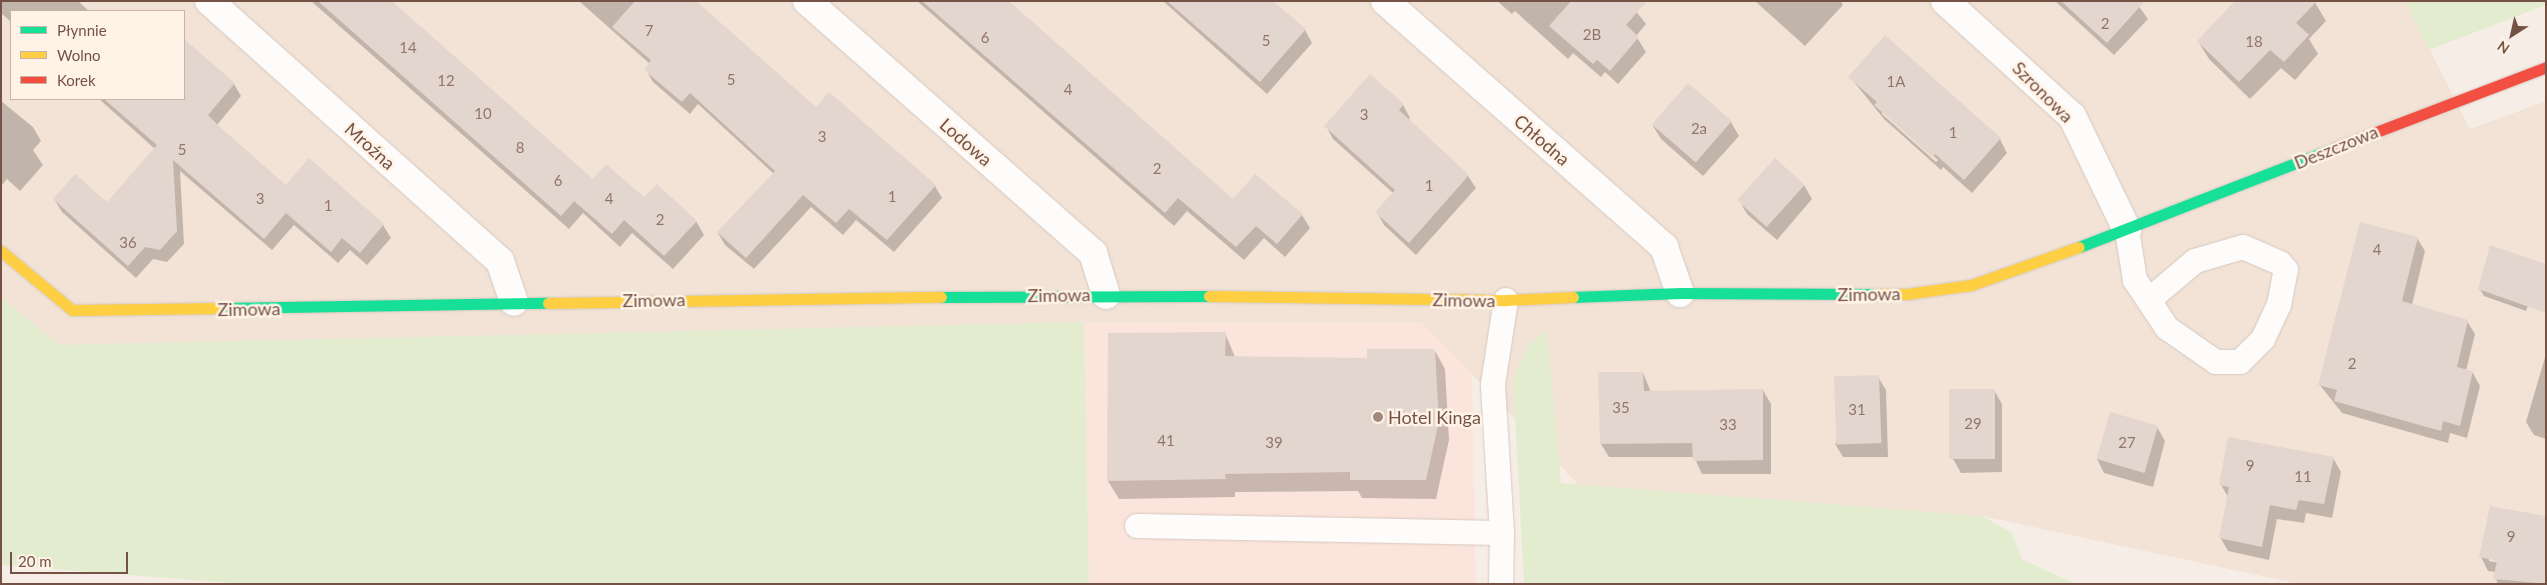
<!DOCTYPE html>
<meta charset="utf-8">
<style>
body{margin:0}
#map{position:relative;width:2547px;height:585px;overflow:hidden;background:#f6eee6;font-family:Lato,sans-serif}
div>[style]{position:absolute}
.residential>*{inset:0;background:#f2e3d6}
.commercial>*{inset:0;background:#fbe4db}
.green>*{inset:0;background:#e4ecd0}
.shadow>*{inset:0;background:#0003}
.building>*{inset:0;background:#e3d6ce;transform-origin:0 0}
.roads{filter:drop-shadow(0 0 1px #d6c9c1) drop-shadow(0 0 1px #d6c9c1)}
.lane>*{height:24px;margin:-12px;padding:0 12px;transform-origin:12px;border-radius:12px;background:#fefcfb}
.street>*{height:28px;margin:-14px;padding:0 14px;transform-origin:14px;border-radius:14px;background:#fefcfb}
.fast>*{height:11px;margin:-5.5px;padding:0 5.5px;transform-origin:5.5px;border-radius:5.5px;background:#16e098}
.slow>*{height:11px;margin:-5.5px;padding:0 5.5px;transform-origin:5.5px;border-radius:5.5px;background:#ffcf43}
.jam>*{height:11px;margin:-5.5px;padding:0 5.5px;transform-origin:5.5px;border-radius:5.5px;background:#f24e42}
.dots>*{width:14px;height:14px;translate:-50% -50%;box-sizing:border-box;border:2px solid #fff3e7;border-radius:50%}
span{translate:-50% -50%;white-space:nowrap;text-align:center;line-height:1.15;-webkit-text-stroke:5px #fff3e7;paint-order:stroke}
.number-label{font-size:15px;color:#92756a}
.number-label span{-webkit-text-stroke-width:0}
.street-label{font-size:18px;color:#755246}
.poi-label{font-size:18px;color:#755246}
.left{translate:0 -50%;text-align:left}
.frame{position:absolute;inset:0;border:2px solid #755246;pointer-events:none}
.legend{position:absolute;left:10px;top:10px;width:175px;height:90px;box-sizing:border-box;background:#fff3e7;border:1px solid #c8b3a7;margin:0;padding:6px 9px;list-style:none;font-size:15px;color:#755246}
.legend li{display:flex;align-items:center;gap:10px;height:25px}
.legend b{width:25px;border:1px solid #c8b3a7}
.north{position:absolute;left:2487px;top:10px;width:50px;height:50px;-webkit-text-stroke:4px #fff3e7;paint-order:stroke;rotate:215deg;font-size:14px;font-weight:700;line-height:20px;text-align:center;color:#755246}
.north::after{content:'';display:block;margin:auto;width:18px;height:22px;background:#755246;clip-path:polygon(50% 0,100% 100%,50% 72%,0 100%)}
.scale{position:absolute;left:10px;top:552px;width:118px;height:22px;box-sizing:border-box;border:2px solid #755246;border-top:0;padding-left:6px;font-size:15px;line-height:18px;white-space:nowrap;color:#755246;-webkit-text-stroke:4px #fff3e7;paint-order:stroke}
</style>
<div id="map">
<div class="residential">
<i style="clip-path:polygon(evenodd,1px 1px,2405px 1px,2470px 129px,2546px 101px,2546px 584px,2300px 584px,1982px 516px,1580px 486px,1421px 322px,1084px 322px,59px 345px,1px 297px,1px 1px,11px 11px,184px 11px,184px 99px,11px 99px,11px 11px)"></i>
</div>
<div class="commercial">
<i style="clip-path:polygon(1084px 322px,1421px 322px,1472px 375px,1476px 584px,1089px 584px)"></i>
</div>
<div class="green">
<i style="clip-path:polygon(2405px 1px,2546px 1px,2546px 5px,2429px 50px)"></i>
<i style="clip-path:polygon(1px 297px,59px 345px,1084px 322px,1089px 584px,244px 584px,1px 565px)"></i>
<i style="clip-path:polygon(1547px 330px,1561px 483px,1982px 516px,2012px 533px,2022px 559px,2075px 584px,1524px 584px,1513px 378px,1528px 345px)"></i>
</div>
<div class="shadow">
<i style="clip-path:polygon(1px 1px,82px 1px,80px 3px,89px 11px,11px 11px,11px 22px,1px 13px)"></i>
<i style="clip-path:polygon(311px 1px,390px 1px,594px 181px,696px 221px,704px 235px,673px 269px,632px 233px,620px 247px,583px 213px,569px 229px)"></i>
<i style="clip-path:polygon(579px 1px,695px 1px,816px 109px,935px 186px,942px 198px,894px 252px,856px 220px,843px 235px,811px 207px,754px 269px,725px 245px,718px 233px,774px 174px,698px 104px,690px 114px,653px 82px,646px 70px,650px 64px)"></i>
<i style="clip-path:polygon(917px 1px,1007px 1px,1233px 201px,1302px 215px,1310px 228px,1285px 257px,1264px 238px,1244px 260px,1187px 211px,1174px 226px)"></i>
<i style="clip-path:polygon(1163px 1px,1264px 1px,1305px 30px,1312px 43px,1267px 94px)"></i>
<i style="clip-path:polygon(1497px 1px,1628px 1px,1646px 24px,1636px 36px,1646px 52px,1618px 84px,1605px 72px,1601px 77px,1573px 53px,1568px 59px,1515px 11px,1512px 14px)"></i>
<i style="clip-path:polygon(1755px 1px,1841px 1px,1843px 5px,1805px 46px)"></i>
<i style="clip-path:polygon(2055px 1px,2135px 1px,2148px 19px,2114px 55px)"></i>
<i style="clip-path:polygon(2314px 1px,2326px 21px,2309px 39px,2318px 54px,2295px 80px,2281px 68px,2250px 99px,2209px 59px,2198px 41px)"></i>
<i style="clip-path:polygon(184px 41px,234px 84px,241px 96px,217px 125px,286px 187px,309px 159px,383px 225px,391px 238px,367px 265px,350px 250px,338px 263px,294px 225px,272px 250px,180px 171px,184px 244px,167px 262px,153px 259px,136px 278px,62px 212px,54px 199px,107px 204px,155px 149px,99px 99px,184px 99px)"></i>
<i style="clip-path:polygon(evenodd,1850px 77px,2000px 139px,2007px 153px,1972px 193px,1943px 167px,1941px 170px,1884px 119px,1850px 77px,1882px 110px,1938px 160px,1936px 162px,1882px 114px,1882px 110px)"></i>
<i style="clip-path:polygon(1688px 85px,1731px 122px,1739px 136px,1703px 176px,1661px 139px,1653px 126px)"></i>
<i style="clip-path:polygon(1px 101px,33px 127px,41px 141px,33px 150px,43px 165px,20px 191px,7px 179px,1px 186px)"></i>
<i style="clip-path:polygon(1403px 105px,1410px 118px,1408px 120px,1468px 176px,1476px 188px,1416px 255px,1384px 225px,1377px 212px,1393px 193px,1333px 139px,1326px 126px)"></i>
<i style="clip-path:polygon(1804px 185px,1812px 199px,1777px 240px,1747px 214px,1739px 200px)"></i>
<i style="clip-path:polygon(2417px 238px,2425px 251px,2412px 305px,2467px 321px,2475px 334px,2466px 371px,2473px 373px,2480px 386px,2467px 438px,2450px 433px,2448px 443px,2342px 413px,2319px 384px)"></i>
<i style="clip-path:polygon(2541px 269px,2526px 311px,2484px 296px,2480px 289px)"></i>
<i style="clip-path:polygon(1225px 333px,1235px 357px,1369px 359px,1435px 351px,1445px 369px,1449px 440px,1436px 499px,1362px 498px,1358px 491px,1235px 492px,1235px 497px,1119px 499px,1108px 481px)"></i>
<i style="clip-path:polygon(2546px 354px,2546px 439px,2534px 435px,2526px 422px)"></i>
<i style="clip-path:polygon(1643px 373px,1651px 392px,1763px 390px,1771px 404px,1771px 474px,1702px 474px,1694px 457px,1609px 457px,1601px 444px)"></i>
<i style="clip-path:polygon(1878px 377px,1886px 390px,1888px 457px,1843px 457px,1835px 444px)"></i>
<i style="clip-path:polygon(1994px 390px,2002px 404px,2002px 472px,1961px 473px,1953px 459px)"></i>
<i style="clip-path:polygon(2157px 427px,2165px 441px,2153px 487px,2104px 473px,2097px 459px)"></i>
<i style="clip-path:polygon(2333px 458px,2341px 472px,2332px 518px,2306px 513px,2304px 523px,2277px 519px,2269px 560px,2228px 551px,2220px 537px,2228px 497px,2221px 485px)"></i>
<i style="clip-path:polygon(evenodd,2546px 517px,2546px 584px,2497px 584px,2496px 572px,2488px 571px,2481px 557px,2546px 517px,2489px 558px,2503px 561px,2502px 563px,2489px 561px,2489px 558px)"></i>
</div>
<div class="building">
<i style="clip-path:polygon(318px 1px,392px 1px,593px 179px,606px 164px,644px 197px,657px 184px,697px 221px,664px 256px,624px 220px,612px 234px,574px 201px,585px 189px,561px 216px)"></i>
<i style="clip-path:polygon(635px 1px,696px 1px,816px 107px,829px 92px,936px 185px,887px 240px,849px 209px,836px 223px,803px 195px,746px 258px,717px 232px,775px 171px,690px 93px,682px 102px,644px 70px,651px 60px,612px 27px)"></i>
<i style="clip-path:polygon(922px 1px,1009px 1px,1233px 199px,1255px 174px,1303px 214px,1277px 244px,1256px 226px,1236px 247px,1178px 198px,1165px 213px)"></i>
<i style="clip-path:polygon(1167px 1px,1273px 1px,1306px 29px,1260px 82px)"></i>
<i style="clip-path:polygon(1571px 1px,1647px 1px,1626px 25px,1639px 37px,1610px 71px,1597px 60px,1593px 64px,1549px 26px)"></i>
<i style="clip-path:polygon(2061px 1px,2145px 1px,2107px 43px)"></i>
<i style="clip-path:polygon(2235px 1px,2317px 1px,2296px 23px,2309px 35px,2284px 62px,2270px 50px,2239px 82px,2197px 41px)"></i>
<i style="clip-path:polygon(1885px 35px,2001px 138px,1964px 180px,1935px 154px,1932px 157px,1874px 105px,1877px 102px,1848px 77px)"></i>
<i style="clip-path:polygon(184px 39px,235px 83px,208px 115px,222px 129px,286px 185px,309px 158px,384px 224px,360px 253px,342px 238px,331px 252px,286px 213px,264px 239px,173px 160px,177px 231px,160px 250px,145px 247px,128px 266px,53px 199px,75px 174px,107px 202px,157px 145px,104px 99px,184px 99px)"></i>
<i style="clip-path:polygon(1370px 74px,1404px 104px,1399px 110px,1469px 175px,1409px 243px,1375px 212px,1395px 190px,1324px 126px)"></i>
<i style="left:1688px;top:83px;width:58px;height:55px;rotate:41deg"></i>
<i style="left:1775px;top:158px;width:40px;height:57px;rotate:42deg"></i>
<i style="clip-path:polygon(2360px 222px,2418px 237px,2402px 301px,2468px 320px,2457px 367px,2473px 371px,2460px 426px,2443px 421px,2441px 431px,2334px 401px,2337px 390px,2318px 385px)"></i>
<i style="clip-path:polygon(2490px 245px,2546px 264px,2546px 313px,2478px 289px)"></i>
<i style="clip-path:polygon(1226px 332px,1225px 356px,1367px 358px,1367px 349px,1435px 349px,1439px 421px,1426px 480px,1350px 480px,1350px 472px,1225px 474px,1226px 479px,1107px 481px,1108px 333px)"></i>
<i style="clip-path:polygon(1598px 372px,1643px 372px,1644px 391px,1763px 389px,1763px 460px,1693px 461px,1692px 443px,1600px 444px)"></i>
<i style="left:1879px;top:375px;width:68px;height:45px;rotate:88deg"></i>
<i style="left:1949px;top:389px;width:46px;height:70px"></i>
<i style="left:2110px;top:412px;width:50px;height:49px;rotate:16deg"></i>
<i style="clip-path:polygon(2228px 437px,2334px 457px,2324px 504px,2299px 500px,2296px 510px,2270px 505px,2262px 547px,2219px 538px,2229px 487px,2219px 485px)"></i>
<i style="clip-path:polygon(2490px 506px,2546px 516px,2546px 584px,2493px 579px,2497px 561px,2479px 557px)"></i>
</div>
<div class="roads">
<div class="lane">
<i style="left:2127px;top:230px;width:51px;rotate:80.9deg"></i>
<i style="left:2135px;top:280px;width:58px;rotate:56.3deg"></i>
<i style="left:2167px;top:328px;width:60px;rotate:34.8deg"></i>
<i style="left:2216px;top:362px;width:24px"></i>
<i style="left:2240px;top:362px;width:33px;rotate:-45deg"></i>
<i style="left:2263px;top:339px;width:38px;rotate:-65deg"></i>
<i style="left:2279px;top:305px;width:36px;rotate:-79deg"></i>
<i style="left:2286px;top:270px;width:9px;rotate:-131deg"></i>
<i style="left:2280px;top:263px;width:40px;rotate:-156.6deg"></i>
<i style="left:2243px;top:247px;width:50px;rotate:163.7deg"></i>
<i style="left:2195px;top:261px;width:60px;rotate:139.7deg"></i>
<i style="left:1137px;top:526px;width:365px;rotate:1.1deg"></i>
<i style="left:1501px;top:584px;width:51px;rotate:-88.9deg"></i>
<i style="left:1502px;top:533px;width:149px;rotate:-93.5deg"></i>
<i style="left:1493px;top:384px;width:85px;rotate:-81.2deg"></i>
</div>
<div class="street">
<i style="left:209px;top:1px;width:390px;rotate:41.8deg"></i>
<i style="left:500px;top:261px;width:43px;rotate:71.1deg"></i>
<i style="left:807px;top:1px;width:381px;rotate:41.4deg"></i>
<i style="left:1093px;top:253px;width:44px;rotate:72.8deg"></i>
<i style="left:1385px;top:1px;width:372px;rotate:41.4deg"></i>
<i style="left:1664px;top:247px;width:49px;rotate:70.8deg"></i>
<i style="left:1945px;top:1px;width:171px;rotate:42.2deg"></i>
<i style="left:2072px;top:116px;width:127px;rotate:64.2deg"></i>
</div>
<div class="fast">
<i style="left:2079px;top:247px;width:277px;rotate:-21.2deg"></i>
<i style="left:941px;top:297px;width:268px;rotate:-0.2deg"></i>
<i style="left:1573px;top:297px;width:107px;rotate:-2.1deg"></i>
<i style="left:1680px;top:293px;width:196px;rotate:0.3deg"></i>
<i style="left:221px;top:308px;width:327px;rotate:-0.9deg"></i>
</div>
<div class="slow">
<i style="left:1px;top:251px;width:92px;rotate:39.7deg"></i>
<i style="left:72px;top:310px;width:149px;rotate:-0.8deg"></i>
<i style="left:1876px;top:294px;width:30px"></i>
<i style="left:1906px;top:294px;width:66px;rotate:-7.9deg"></i>
<i style="left:1971px;top:285px;width:114px;rotate:-19.4deg"></i>
<i style="left:1209px;top:296px;width:297px;rotate:0.8deg"></i>
<i style="left:1506px;top:300px;width:67px;rotate:-2.6deg"></i>
<i style="left:548px;top:303px;width:393px;rotate:-0.9deg"></i>
</div>
<div class="jam">
<i style="left:2337px;top:147px;width:224px;rotate:-20.9deg"></i>
</div>
</div>
<div class="dots">
<i style="left:1378px;top:417px;background:#a2897e"></i>
</div>
<div class="number-label">
<span style="left:2105px;top:24px">2</span>
<span style="left:649px;top:31px">7</span>
<span style="left:1592px;top:35px">2B</span>
<span style="left:985px;top:38px">6</span>
<span style="left:1266px;top:41px">5</span>
<span style="left:2254px;top:42px">18</span>
<span style="left:408px;top:48px">14</span>
<span style="left:731px;top:80px">5</span>
<span style="left:446px;top:81px">12</span>
<span style="left:1896px;top:82px">1A</span>
<span style="left:1068px;top:90px">4</span>
<span style="left:483px;top:114px">10</span>
<span style="left:1364px;top:115px">3</span>
<span style="left:1699px;top:129px">2a</span>
<span style="left:1953px;top:133px">1</span>
<span style="left:822px;top:137px">3</span>
<span style="left:520px;top:148px">8</span>
<span style="left:182px;top:150px">5</span>
<span style="left:1157px;top:169px">2</span>
<span style="left:558px;top:181px">6</span>
<span style="left:1429px;top:186px">1</span>
<span style="left:892px;top:197px">1</span>
<span style="left:260px;top:199px">3</span>
<span style="left:609px;top:199px">4</span>
<span style="left:328px;top:206px">1</span>
<span style="left:660px;top:220px">2</span>
<span style="left:128px;top:243px">36</span>
<span style="left:2377px;top:250px">4</span>
<span style="left:2352px;top:364px">2</span>
<span style="left:1621px;top:408px">35</span>
<span style="left:1857px;top:410px">31</span>
<span style="left:1973px;top:424px">29</span>
<span style="left:1728px;top:425px">33</span>
<span style="left:1166px;top:441px">41</span>
<span style="left:1274px;top:443px">39</span>
<span style="left:2127px;top:443px">27</span>
<span style="left:2250px;top:466px">9</span>
<span style="left:2303px;top:477px">11</span>
<span style="left:2511px;top:537px">9</span>
</div>
<div class="street-label">
<span style="left:2043px;top:92px;rotate:45deg">Szronowa</span>
<span style="left:1542px;top:140px;rotate:41deg">Chłodna</span>
<span style="left:966px;top:142px;rotate:41deg">Lodowa</span>
<span style="left:370px;top:146px;rotate:42deg">Mroźna</span>
<span style="left:2336px;top:147px;rotate:-22deg">Deszczowa</span>
<span style="left:1869px;top:294px;rotate:-1deg">Zimowa</span>
<span style="left:1059px;top:295px;rotate:-1deg">Zimowa</span>
<span style="left:654px;top:300px;rotate:-1deg">Zimowa</span>
<span style="left:1464px;top:300px;rotate:1deg">Zimowa</span>
<span style="left:249px;top:309px;rotate:-1deg">Zimowa</span>
</div>
<div class="poi-label">
<span class="left" style="left:1388px;top:417px">Hotel Kinga</span>
</div>
<div class="frame"></div>
<ul class="legend">
<li><b style="height:6px;background:#16e098"></b>Płynnie</li>
<li><b style="height:6px;background:#ffcf43"></b>Wolno</li>
<li><b style="height:6px;background:#f24e42"></b>Korek</li>
</ul>
<div class="north">N</div>
<div class="scale">20 m</div>
</div>
